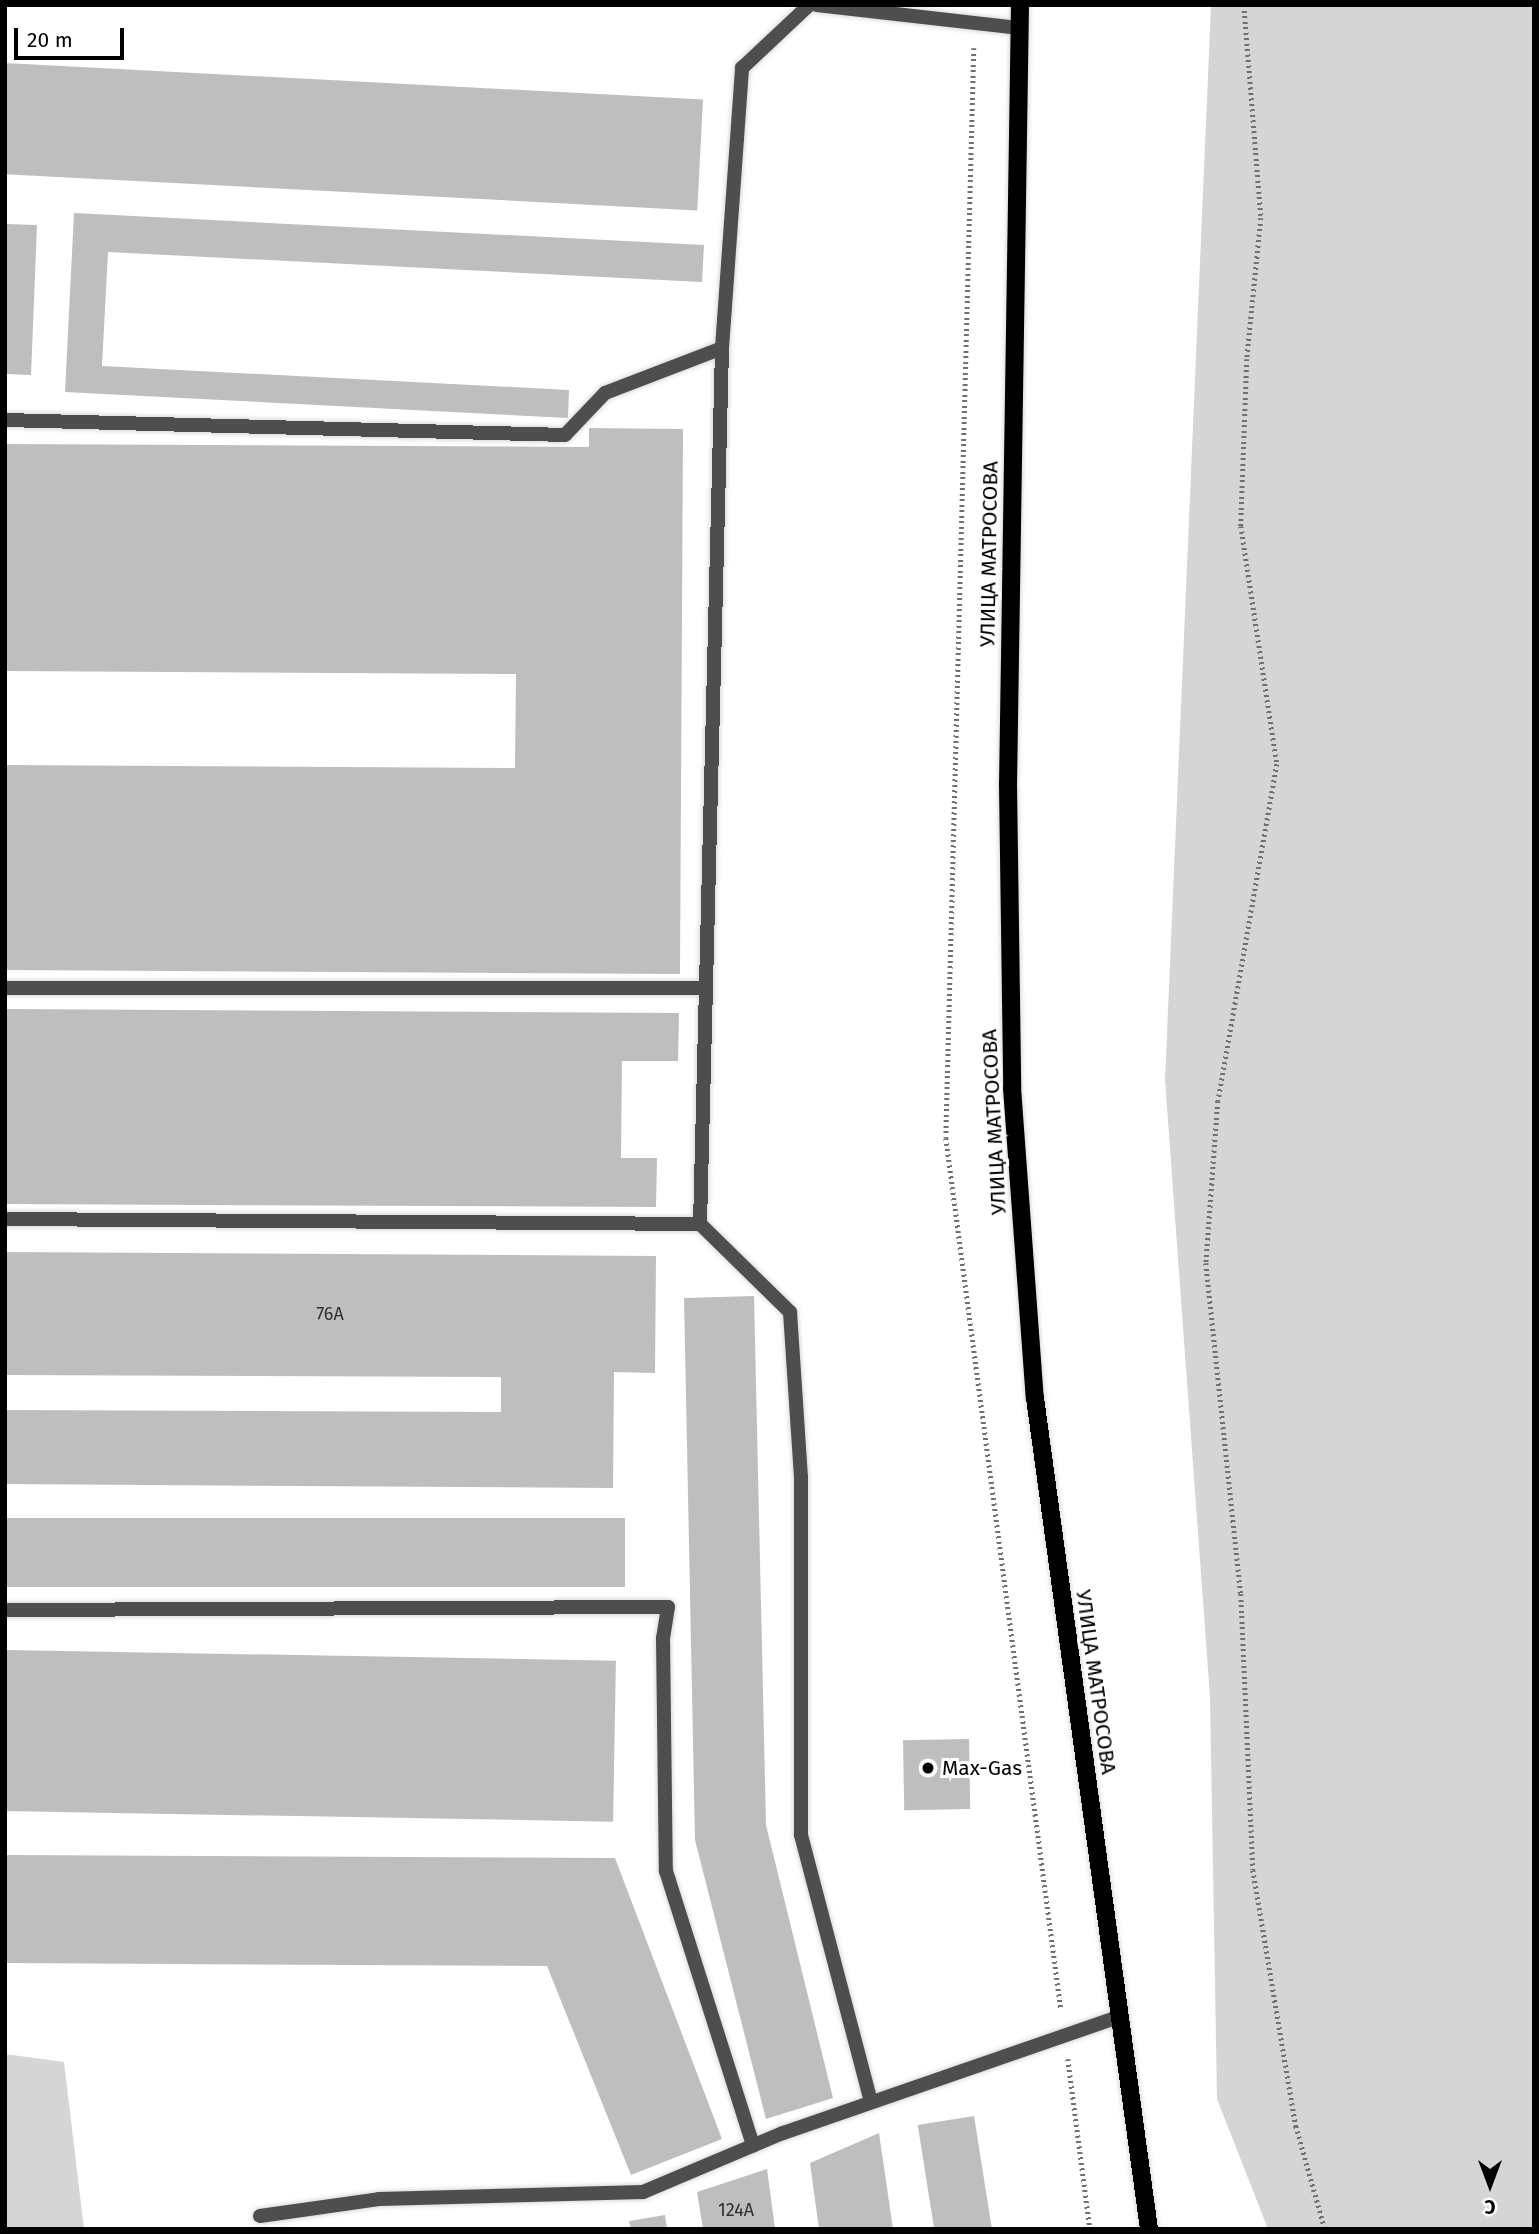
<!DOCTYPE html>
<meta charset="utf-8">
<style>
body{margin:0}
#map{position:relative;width:1539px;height:2234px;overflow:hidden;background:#fff;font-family:"Fira Sans",sans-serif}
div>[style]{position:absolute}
.green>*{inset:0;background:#d5d5d5}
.building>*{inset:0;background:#bebebe;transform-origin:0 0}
.path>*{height:4.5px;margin-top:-2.25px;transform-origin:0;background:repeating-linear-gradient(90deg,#707070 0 2px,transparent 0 5.5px)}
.roads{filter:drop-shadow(0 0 2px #dbdbdb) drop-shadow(0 0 2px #dbdbdb)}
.service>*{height:14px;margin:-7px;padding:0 7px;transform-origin:7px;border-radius:7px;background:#4e4e4e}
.primary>*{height:18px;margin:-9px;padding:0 9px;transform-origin:9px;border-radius:9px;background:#000}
.dots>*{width:19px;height:19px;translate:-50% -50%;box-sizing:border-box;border:4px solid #fff;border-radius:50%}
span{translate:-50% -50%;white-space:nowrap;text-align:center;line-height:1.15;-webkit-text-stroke:6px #fff;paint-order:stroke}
.number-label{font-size:18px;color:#303030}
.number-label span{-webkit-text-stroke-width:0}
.street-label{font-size:21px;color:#000}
.poi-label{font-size:21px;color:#000}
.left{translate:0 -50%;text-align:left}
.frame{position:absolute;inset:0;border:7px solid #000;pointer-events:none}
.north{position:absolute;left:1455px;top:2150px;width:70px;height:70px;-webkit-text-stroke:5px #fff;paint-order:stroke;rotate:180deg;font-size:19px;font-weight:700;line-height:28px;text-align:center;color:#000}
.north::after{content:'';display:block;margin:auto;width:24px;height:32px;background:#000;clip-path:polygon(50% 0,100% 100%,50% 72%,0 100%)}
.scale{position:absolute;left:14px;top:28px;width:110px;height:32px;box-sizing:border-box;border:4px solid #000;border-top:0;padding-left:9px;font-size:21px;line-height:24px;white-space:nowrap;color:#000;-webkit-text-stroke:5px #fff;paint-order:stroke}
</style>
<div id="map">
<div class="green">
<i style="clip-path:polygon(1211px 5px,1534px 5px,1534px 2229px,1268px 2229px,1217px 2099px,1210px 1697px,1165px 1080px)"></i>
<i style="clip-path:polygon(5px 2054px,64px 2062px,84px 2229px,5px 2229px)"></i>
</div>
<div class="building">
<i style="left:5px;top:63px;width:699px;height:111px;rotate:3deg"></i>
<i style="clip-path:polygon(74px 213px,704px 245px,702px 282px,108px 252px,102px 366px,569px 390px,568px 418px,65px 392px)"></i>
<i style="clip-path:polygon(5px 224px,37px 225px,31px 375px,5px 374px)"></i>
<i style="clip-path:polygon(589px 428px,683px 429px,680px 974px,5px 970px,5px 765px,515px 768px,516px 674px,5px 671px,5px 444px,589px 447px)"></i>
<i style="clip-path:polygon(5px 1009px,679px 1013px,678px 1061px,622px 1061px,621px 1158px,657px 1158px,656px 1207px,5px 1204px)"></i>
<i style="clip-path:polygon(5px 1252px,656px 1256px,655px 1373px,614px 1372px,613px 1488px,5px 1484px,5px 1410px,501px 1412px,501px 1377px,5px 1375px)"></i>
<i style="clip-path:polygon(754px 1296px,766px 1825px,833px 2098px,766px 2119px,695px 1840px,684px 1298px)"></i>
<i style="left:5px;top:1518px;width:620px;height:69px"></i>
<i style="left:5px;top:1650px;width:611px;height:161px;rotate:1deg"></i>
<i style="left:969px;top:1739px;width:70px;height:66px;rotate:89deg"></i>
<i style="clip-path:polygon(5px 1855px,615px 1858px,722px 2139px,631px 2175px,547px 1966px,5px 1963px)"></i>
<i style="left:974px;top:2116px;width:114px;height:57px;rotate:81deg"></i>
<i style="clip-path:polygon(879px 2133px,893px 2229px,819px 2229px,810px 2163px)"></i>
<i style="clip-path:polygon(767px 2169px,775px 2229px,703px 2229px,697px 2192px)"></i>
<i style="clip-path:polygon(665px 2215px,667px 2229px,631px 2229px,629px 2221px)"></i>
</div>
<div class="path">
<i style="left:1244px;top:5px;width:214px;rotate:85.4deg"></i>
<i style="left:1261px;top:218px;width:142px;rotate:95.7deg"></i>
<i style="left:1247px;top:359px;width:167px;rotate:92.1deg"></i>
<i style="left:1241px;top:526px;width:241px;rotate:81.4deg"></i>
<i style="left:1277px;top:764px;width:342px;rotate:99.9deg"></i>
<i style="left:1218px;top:1101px;width:162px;rotate:94.2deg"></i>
<i style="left:1206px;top:1263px;width:333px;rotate:84deg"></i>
<i style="left:1241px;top:1594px;width:276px;rotate:87.5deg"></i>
<i style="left:1253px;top:1870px;width:260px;rotate:80.5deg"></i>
<i style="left:1296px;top:2126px;width:107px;rotate:74.3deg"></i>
<i style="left:974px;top:48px;width:1090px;rotate:91.47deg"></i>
<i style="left:946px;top:1138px;width:879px;rotate:82.48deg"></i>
<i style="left:1068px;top:2059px;width:171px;rotate:82.6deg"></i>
</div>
<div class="roads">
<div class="service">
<i style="left:817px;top:5px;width:204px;rotate:6.5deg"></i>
<i style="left:5px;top:420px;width:560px;rotate:1.53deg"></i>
<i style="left:565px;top:435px;width:58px;rotate:-46.4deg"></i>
<i style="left:605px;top:393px;width:125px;rotate:-21deg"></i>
<i style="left:722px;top:348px;width:281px;rotate:-85.9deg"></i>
<i style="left:742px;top:68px;width:92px;rotate:-43.2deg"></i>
<i style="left:5px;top:988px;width:701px"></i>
<i style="left:5px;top:1219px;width:695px;rotate:0.41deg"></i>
<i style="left:700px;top:1224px;width:126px;rotate:44.4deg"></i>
<i style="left:790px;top:1312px;width:166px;rotate:86.2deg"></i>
<i style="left:801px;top:1478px;width:357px;rotate:90deg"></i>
<i style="left:801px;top:1835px;width:276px;rotate:75.3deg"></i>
<i style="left:700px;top:1224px;width:876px;rotate:-88.56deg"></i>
<i style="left:5px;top:1610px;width:663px;rotate:-0.26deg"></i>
<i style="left:668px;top:1607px;width:31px;rotate:99deg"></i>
<i style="left:663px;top:1638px;width:233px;rotate:89.3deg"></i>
<i style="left:666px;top:1871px;width:288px;rotate:72.4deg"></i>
<i style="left:260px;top:2216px;width:120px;rotate:-8.1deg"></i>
<i style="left:379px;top:2199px;width:264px;rotate:-1.5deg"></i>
<i style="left:643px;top:2192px;width:152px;rotate:-22.9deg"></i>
<i style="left:783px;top:2133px;width:355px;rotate:-19.1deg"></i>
</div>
<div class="primary">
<i style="left:1020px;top:5px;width:779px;rotate:90.88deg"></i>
<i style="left:1008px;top:784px;width:304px;rotate:89.2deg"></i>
<i style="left:1012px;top:1088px;width:311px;rotate:85.8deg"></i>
<i style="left:1035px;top:1398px;width:839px;rotate:82.19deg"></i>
</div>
</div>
<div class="dots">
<i style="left:928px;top:1768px;background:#000"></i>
</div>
<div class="number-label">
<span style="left:330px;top:1314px">76А</span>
<span style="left:736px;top:2210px">124А</span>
</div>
<div class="street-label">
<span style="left:989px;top:554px;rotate:-89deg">УЛИЦА МАТРОСОВА</span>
<span style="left:994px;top:1122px;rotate:-93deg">УЛИЦА МАТРОСОВА</span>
<span style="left:1096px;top:1682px;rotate:82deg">УЛИЦА МАТРОСОВА</span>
</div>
<div class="poi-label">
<span class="left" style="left:942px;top:1768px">Max-Gas</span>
</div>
<div class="frame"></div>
<div class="north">С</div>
<div class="scale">20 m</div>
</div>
